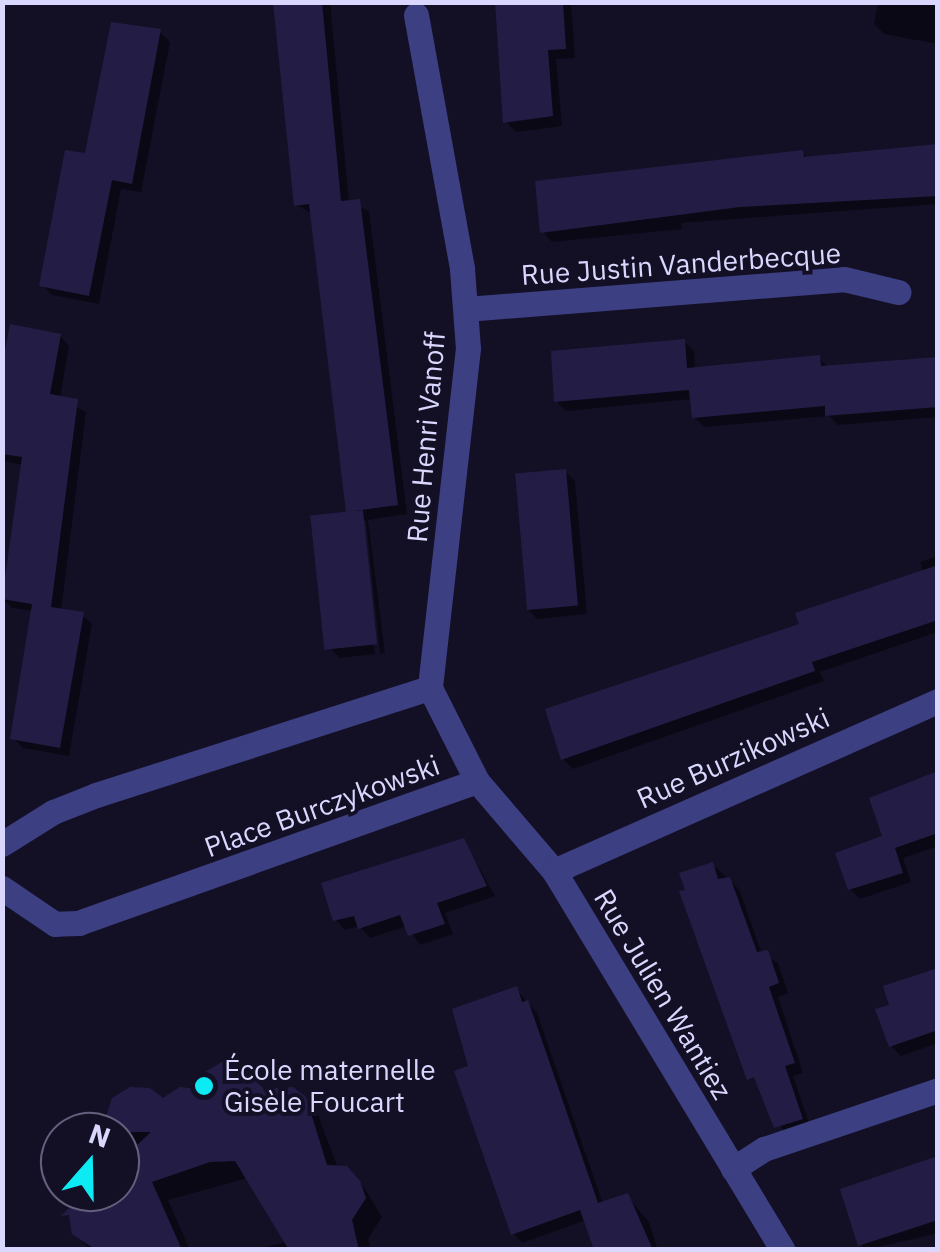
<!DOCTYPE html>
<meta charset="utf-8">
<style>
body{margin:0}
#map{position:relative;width:940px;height:1252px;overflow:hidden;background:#131026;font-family:"IBM Plex Sans",sans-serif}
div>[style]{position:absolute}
.shadow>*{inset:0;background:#0007}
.building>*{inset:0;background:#231d46;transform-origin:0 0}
.minor>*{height:25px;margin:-12.5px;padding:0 12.5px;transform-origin:12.5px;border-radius:12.5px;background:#3d3f83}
.dots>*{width:28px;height:28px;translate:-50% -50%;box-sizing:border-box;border:5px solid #131026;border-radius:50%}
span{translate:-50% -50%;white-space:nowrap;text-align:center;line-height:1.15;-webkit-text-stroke:8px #131026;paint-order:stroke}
.street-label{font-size:28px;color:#d9d7fd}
.poi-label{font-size:28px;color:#d9d7fd}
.left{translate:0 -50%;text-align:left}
.frame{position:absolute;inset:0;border:5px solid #d9d7fd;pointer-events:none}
.north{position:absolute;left:40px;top:1112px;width:100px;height:100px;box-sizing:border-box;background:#131026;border:2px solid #62607c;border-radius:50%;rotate:20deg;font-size:28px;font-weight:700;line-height:40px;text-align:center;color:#d9d7fd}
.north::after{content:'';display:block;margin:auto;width:35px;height:45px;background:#0ceaf4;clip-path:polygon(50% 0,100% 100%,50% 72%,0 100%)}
</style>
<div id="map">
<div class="shadow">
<i style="clip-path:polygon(276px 2px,330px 2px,349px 202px,369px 211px,407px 514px,368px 520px,385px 653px,380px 654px,366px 521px,361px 521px,375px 654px,340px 658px,330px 648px,352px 514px,313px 214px,296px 205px)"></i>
<i style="clip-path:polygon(497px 2px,571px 2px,575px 58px,556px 59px,562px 126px,516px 132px,506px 122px)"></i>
<i style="clip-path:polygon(878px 2px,938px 2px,938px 44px,884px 34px,874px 24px)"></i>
<i style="clip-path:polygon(160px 32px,170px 42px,141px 192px,121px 189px,99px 304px,52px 295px,42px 285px,87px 156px)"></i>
<i style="clip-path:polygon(938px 146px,938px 204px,681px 223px,682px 229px,552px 242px,543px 232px,802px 153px,808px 159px)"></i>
<i style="clip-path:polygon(60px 336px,69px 346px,60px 399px,86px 412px,61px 611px,82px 615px,92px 624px,69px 756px,23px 748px,13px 738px,33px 611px,12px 608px,2px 598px,24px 465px,2px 461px,2px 381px)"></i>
<i style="clip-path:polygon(684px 341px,694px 351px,695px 370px,819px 358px,829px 368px,938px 360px,938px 417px,838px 425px,829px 416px,704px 427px,694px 417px,692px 399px,566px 411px,556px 401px)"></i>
<i style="clip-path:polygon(565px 471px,575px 481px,587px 614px,537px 619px,527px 609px)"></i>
<i style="clip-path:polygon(938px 556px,938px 632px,820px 672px,824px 681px,573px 769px,563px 759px,802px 625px,923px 572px,920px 562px)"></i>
<i style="clip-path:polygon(938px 776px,938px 846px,903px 858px,911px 882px,860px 899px,850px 889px)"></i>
<i style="clip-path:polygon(464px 841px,495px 896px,445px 913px,453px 934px,420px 945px,407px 926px,370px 938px,359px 926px,345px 930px,336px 920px)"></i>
<i style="clip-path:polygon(713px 865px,739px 889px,762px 954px,778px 963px,788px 993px,778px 997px,803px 1073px,793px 1076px,811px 1129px,787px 1137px,731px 1030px)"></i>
<i style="clip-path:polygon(938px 970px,938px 1043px,901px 1056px,891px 1046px,892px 1006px)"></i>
<i style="clip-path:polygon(516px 989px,537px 1013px,603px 1204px,627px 1196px,649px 1222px,658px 1250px,597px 1250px,586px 1220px,522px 1243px,513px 1233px,472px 1068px)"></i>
<i style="clip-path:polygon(263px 1092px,299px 1094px,317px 1112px,338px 1168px,364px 1187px,382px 1217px,368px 1239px,371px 1250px,248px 1250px,288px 1242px,248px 1178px,168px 1200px,190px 1250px,91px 1250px,80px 1239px,71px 1219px,79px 1192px,120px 1192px,120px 1132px,96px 1132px,109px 1117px,163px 1101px)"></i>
<i style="clip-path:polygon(938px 1159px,938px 1233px,866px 1250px,861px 1245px)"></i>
</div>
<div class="building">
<i style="clip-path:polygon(273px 2px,322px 2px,341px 201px,360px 199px,398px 505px,346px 512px,309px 204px,294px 206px)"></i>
<i style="clip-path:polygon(495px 2px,563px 2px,566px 49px,548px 50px,553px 116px,503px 123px)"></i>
<i style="clip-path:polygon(111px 22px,161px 29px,132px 184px,112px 180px,89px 296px,39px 286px,65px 150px,85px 153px)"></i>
<i style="clip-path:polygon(938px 144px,938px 196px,740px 207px,540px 233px,535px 181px,803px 150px,804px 157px)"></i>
<i style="clip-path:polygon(10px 324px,61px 334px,50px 394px,78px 399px,51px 607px,84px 612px,60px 748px,10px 739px,32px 604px,49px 607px,2px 599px,22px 457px,2px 454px,2px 366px)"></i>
<i style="clip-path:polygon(685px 339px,687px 368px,820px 355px,821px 366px,938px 357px,938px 407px,825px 416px,825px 406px,692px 418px,688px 381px,689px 390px,554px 402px,551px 351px)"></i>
<i style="left:566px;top:469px;width:137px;height:51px;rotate:85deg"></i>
<i style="left:363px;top:510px;width:135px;height:53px;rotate:84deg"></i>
<i style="clip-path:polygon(938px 565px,938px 620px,812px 662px,815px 671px,561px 760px,545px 709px,799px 624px,795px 613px)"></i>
<i style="clip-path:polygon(938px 771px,938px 833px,895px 848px,903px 873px,848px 890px,835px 853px,882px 836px,869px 798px)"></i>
<i style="clip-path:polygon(464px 838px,487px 886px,437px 903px,445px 924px,408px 936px,400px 915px,358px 929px,354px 916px,333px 921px,321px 883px)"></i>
<i style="clip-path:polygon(713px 862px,718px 879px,730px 877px,757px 952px,768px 950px,779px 983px,769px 987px,795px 1063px,785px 1066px,803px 1119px,774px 1128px,754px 1077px,747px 1080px,679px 891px,685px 890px,679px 873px)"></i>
<i style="clip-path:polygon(938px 968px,938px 1030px,889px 1047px,875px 1009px,889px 1005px,883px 986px)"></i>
<i style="clip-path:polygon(517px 986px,522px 1002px,528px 1000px,598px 1203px,628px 1193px,653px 1250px,594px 1250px,580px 1210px,511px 1235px,454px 1071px,468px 1066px,452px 1009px)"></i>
<i style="clip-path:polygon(222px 1062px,238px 1063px,264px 1089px,293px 1087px,306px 1097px,327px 1165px,347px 1166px,360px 1181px,366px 1198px,352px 1220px,359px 1250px,289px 1250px,235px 1161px,210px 1162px,152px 1182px,182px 1250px,96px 1250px,72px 1234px,69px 1215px,61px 1216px,86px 1192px,120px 1192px,120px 1161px,151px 1132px,101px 1132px,112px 1098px,130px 1087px,150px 1088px,163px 1098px,180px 1087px,196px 1089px,203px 1073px)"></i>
<i style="clip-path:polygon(938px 1156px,938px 1220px,858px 1246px,840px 1189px)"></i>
</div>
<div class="minor">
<i style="left:416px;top:15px;width:258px;rotate:79.7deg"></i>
<i style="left:462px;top:269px;width:79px;rotate:85.7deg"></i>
<i style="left:468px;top:348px;width:342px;rotate:96.4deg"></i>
<i style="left:466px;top:309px;width:379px;rotate:-4.5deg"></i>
<i style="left:844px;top:279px;width:56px;rotate:13.5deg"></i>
<i style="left:477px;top:781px;width:118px;rotate:49.5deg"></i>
<i style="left:554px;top:871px;width:443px;rotate:58.9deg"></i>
<i style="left:2px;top:844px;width:60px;rotate:-32.1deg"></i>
<i style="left:53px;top:812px;width:46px;rotate:-21.6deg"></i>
<i style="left:96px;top:795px;width:351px;rotate:-17.8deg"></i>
<i style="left:430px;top:688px;width:104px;rotate:63.2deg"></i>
<i style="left:477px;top:781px;width:423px;rotate:160.4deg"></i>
<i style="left:79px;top:923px;width:24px;rotate:178deg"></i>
<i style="left:55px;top:924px;width:64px;rotate:-145.8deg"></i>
<i style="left:554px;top:871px;width:420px;rotate:-23.9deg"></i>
<i style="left:733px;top:1169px;width:37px;rotate:-33deg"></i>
<i style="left:764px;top:1149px;width:184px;rotate:-18.7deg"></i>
</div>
<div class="dots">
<i style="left:204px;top:1086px;background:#0ceaf4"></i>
</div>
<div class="street-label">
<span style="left:681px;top:264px;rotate:-4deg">Rue Justin Vanderbecque</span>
<span style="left:426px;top:437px;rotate:-85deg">Rue Henri Vanoff</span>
<span style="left:733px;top:758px;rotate:-24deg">Rue Burzikowski</span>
<span style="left:322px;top:806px;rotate:-20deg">Place Burczykowski</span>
<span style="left:663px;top:994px;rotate:59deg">Rue Julien Wantiez</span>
</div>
<div class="poi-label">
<span class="left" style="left:224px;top:1086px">École maternelle<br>Gisèle Foucart</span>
</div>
<div class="frame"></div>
<div class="north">N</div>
</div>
